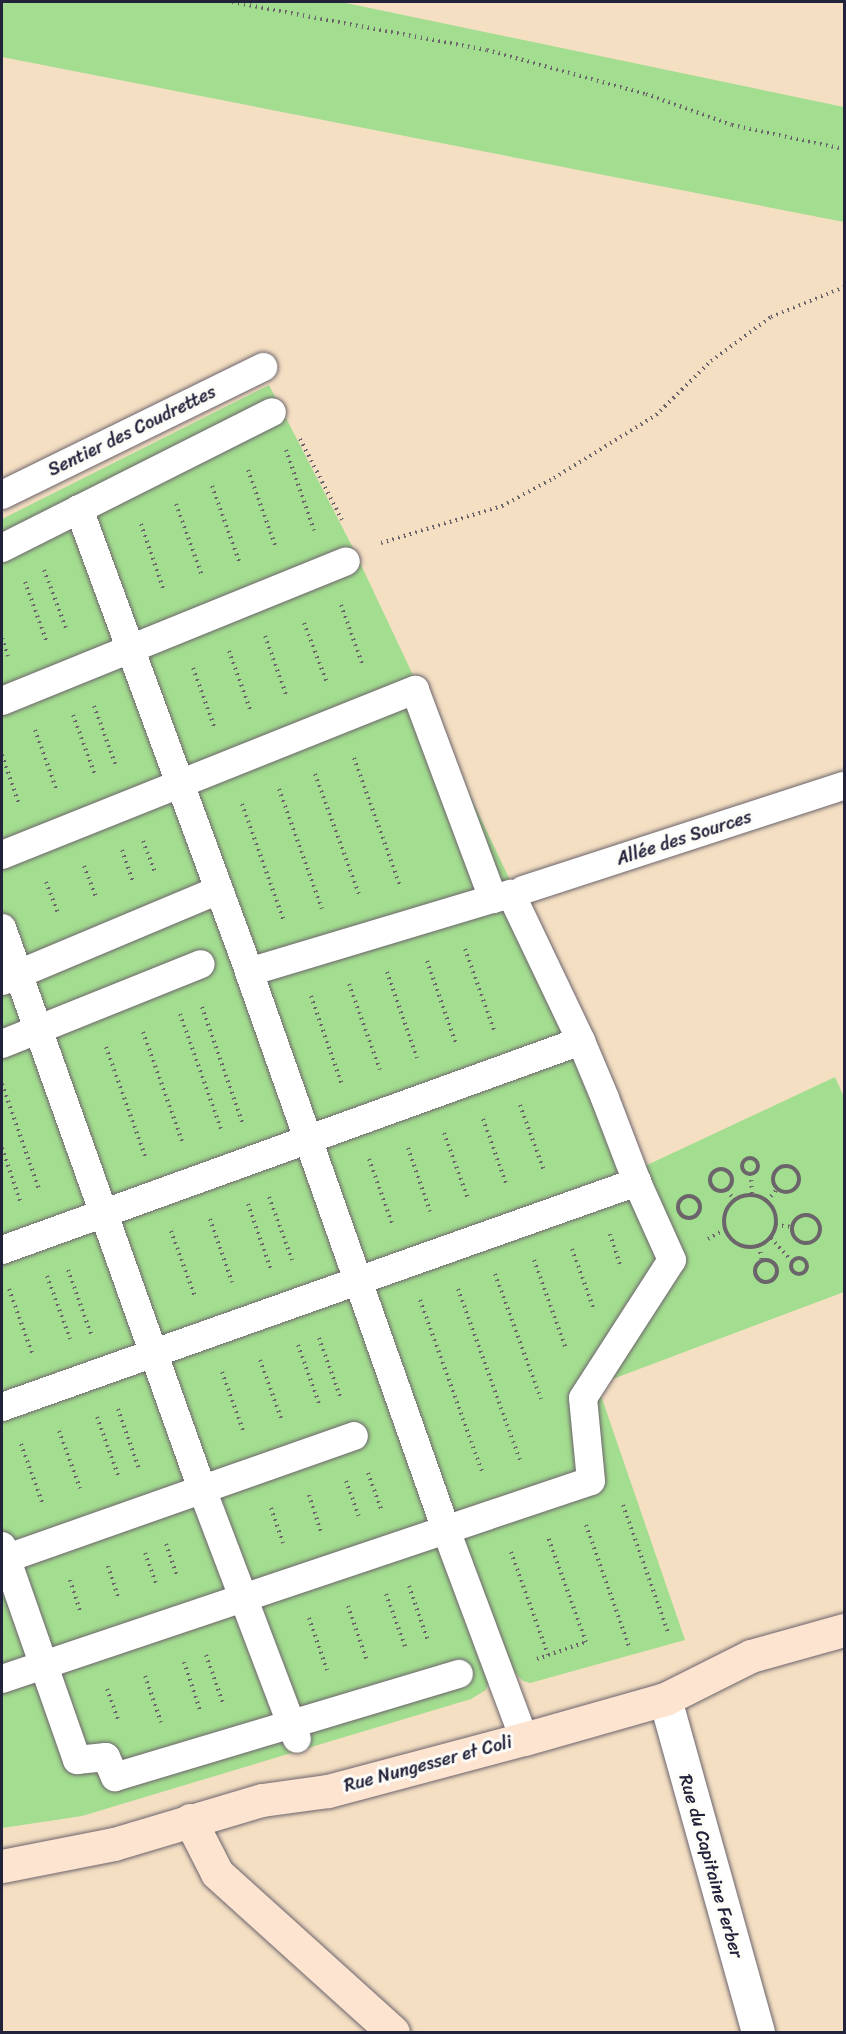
<!DOCTYPE html>
<meta charset="utf-8">
<style>
body{margin:0}
#map{position:relative;width:846px;height:2034px;overflow:hidden;background:#f4dfc3;font-family:Sriracha,sans-serif}
div>[style]{position:absolute}
.green>*{inset:0;background:#a3dd8f}
.path>*{height:4px;margin-top:-2px;transform-origin:0;background:repeating-linear-gradient(90deg,#6c646b 0 1.5px,transparent 0 6px)}
.path>.ring{margin:-2px;padding:0;box-sizing:content-box;background:none;border:4px solid #6c646b;border-radius:50%}
.roads{filter:drop-shadow(0 0 2px #6c646b) drop-shadow(0 0 2px #6c646b)}
.lane>*{height:28px;margin:-14px;padding:0 14px;transform-origin:14px;border-radius:14px;background:#fff}
.street>*{height:33px;margin:-16.5px;padding:0 16.5px;transform-origin:16.5px;border-radius:16.5px;background:#fff}
.secondary>*{height:33px;margin:-16.5px;padding:0 16.5px;transform-origin:16.5px;border-radius:16.5px;background:#fde4d1}
span{translate:-50% -50%;white-space:nowrap;text-align:center;line-height:1.15;-webkit-text-stroke:6px #fdfcf7;paint-order:stroke}
.street-label{font-size:18px;color:#22223b}
.frame{position:absolute;inset:0;border:3px solid #22223b;pointer-events:none}
</style>
<div id="map">
<div class="green">
<i style="clip-path:polygon(2px 2px,341px 2px,844px 107px,844px 222px,2px 57px)"></i>
<i style="clip-path:polygon(269px 385px,353px 548px,645px 1166px,835px 1077px,844px 1097px,844px 1292px,610px 1380px,598px 1387px,685px 1640px,530px 1683px,523px 1681px,515px 1673px,488px 1684px,486px 1690px,471px 1699px,82px 1816px,2px 1828px,2px 519px)"></i>
</div>
<div class="path">
<i style="left:232px;top:2px;width:259px;rotate:10.7deg"></i>
<i style="left:487px;top:50px;width:165px;rotate:15.5deg"></i>
<i style="left:646px;top:94px;width:91px;rotate:19.8deg"></i>
<i style="left:732px;top:125px;width:115px;rotate:12.1deg"></i>
<i style="left:300px;top:439px;width:91px;rotate:62.6deg"></i>
<i style="left:286px;top:450px;width:85px;rotate:70.7deg"></i>
<i style="left:248px;top:470px;width:80px;rotate:70.2deg"></i>
<i style="left:212px;top:486px;width:80px;rotate:70.2deg"></i>
<i style="left:176px;top:504px;width:77px;rotate:70.1deg"></i>
<i style="left:141px;top:524px;width:71px;rotate:71.1deg"></i>
<i style="left:381px;top:543px;width:127px;rotate:-17deg"></i>
<i style="left:502px;top:506px;width:59px;rotate:-28.3deg"></i>
<i style="left:554px;top:478px;width:120px;rotate:-31.7deg"></i>
<i style="left:656px;top:415px;width:77px;rotate:-44.5deg"></i>
<i style="left:711px;top:361px;width:74px;rotate:-36.3deg"></i>
<i style="left:771px;top:317px;width:79px;rotate:-22.3deg"></i>
<i style="left:44px;top:570px;width:65px;rotate:69.3deg"></i>
<i style="left:25px;top:582px;width:62px;rotate:70.1deg"></i>
<i style="left:341px;top:605px;width:65px;rotate:70.2deg"></i>
<i style="left:304px;top:623px;width:64px;rotate:69deg"></i>
<i style="left:265px;top:636px;width:65px;rotate:70.2deg"></i>
<i style="left:2px;top:638px;width:19px;rotate:72deg"></i>
<i style="left:229px;top:651px;width:65px;rotate:70.2deg"></i>
<i style="left:193px;top:668px;width:62px;rotate:70.1deg"></i>
<i style="left:94px;top:706px;width:64px;rotate:69.9deg"></i>
<i style="left:73px;top:715px;width:64px;rotate:69.9deg"></i>
<i style="left:35px;top:730px;width:65px;rotate:70.2deg"></i>
<i style="left:2px;top:755px;width:52px;rotate:70.9deg"></i>
<i style="left:354px;top:758px;width:136px;rotate:70.2deg"></i>
<i style="left:315px;top:774px;width:131px;rotate:69.9deg"></i>
<i style="left:279px;top:789px;width:127px;rotate:70.3deg"></i>
<i style="left:242px;top:804px;width:124px;rotate:70.3deg"></i>
<i style="left:143px;top:841px;width:34px;rotate:69deg"></i>
<i style="left:122px;top:850px;width:34px;rotate:71deg"></i>
<i style="left:84px;top:866px;width:34px;rotate:69deg"></i>
<i style="left:46px;top:882px;width:34px;rotate:69deg"></i>
<i style="left:465px;top:949px;width:86px;rotate:70.3deg"></i>
<i style="left:427px;top:961px;width:88px;rotate:70.7deg"></i>
<i style="left:387px;top:972px;width:91px;rotate:70.8deg"></i>
<i style="left:349px;top:984px;width:91px;rotate:70.2deg"></i>
<i style="left:311px;top:996px;width:94px;rotate:70.8deg"></i>
<i style="left:202px;top:1007px;width:122px;rotate:70.8deg"></i>
<i style="left:180px;top:1014px;width:122px;rotate:70.4deg"></i>
<i style="left:143px;top:1032px;width:116px;rotate:70.3deg"></i>
<i style="left:106px;top:1047px;width:116px;rotate:70.3deg"></i>
<i style="left:2px;top:1084px;width:114px;rotate:70.6deg"></i>
<i style="left:520px;top:1105px;width:70px;rotate:70deg"></i>
<i style="left:483px;top:1119px;width:71px;rotate:70.3deg"></i>
<i style="left:444px;top:1133px;width:70px;rotate:70deg"></i>
<i style="left:2px;top:1148px;width:56px;rotate:71.2deg"></i>
<i style="left:408px;top:1148px;width:67px;rotate:70.8deg"></i>
<i class="ring" style="left:742px;top:1158px;width:12px;height:12px"></i>
<i style="left:369px;top:1159px;width:71px;rotate:70.3deg"></i>
<i class="ring" style="left:773px;top:1166px;width:22px;height:22px"></i>
<i class="ring" style="left:710px;top:1169px;width:18px;height:18px"></i>
<i style="left:751px;top:1174px;width:21px;rotate:87deg"></i>
<i style="left:727px;top:1190px;width:12px;rotate:55deg"></i>
<i class="ring" style="left:724px;top:1195px;width:48px;height:48px"></i>
<i class="ring" style="left:678px;top:1196px;width:18px;height:18px"></i>
<i style="left:269px;top:1197px;width:67px;rotate:69.9deg"></i>
<i style="left:767px;top:1201px;width:16px;rotate:-50deg"></i>
<i style="left:248px;top:1204px;width:70px;rotate:70.8deg"></i>
<i class="ring" style="left:792px;top:1215px;width:24px;height:24px"></i>
<i style="left:210px;top:1219px;width:67px;rotate:70.8deg"></i>
<i style="left:776px;top:1225px;width:16px;rotate:7deg"></i>
<i style="left:171px;top:1231px;width:70px;rotate:70deg"></i>
<i style="left:610px;top:1234px;width:32px;rotate:72deg"></i>
<i style="left:771px;top:1238px;width:31px;rotate:48deg"></i>
<i style="left:708px;top:1239px;width:20px;rotate:-30deg"></i>
<i style="left:759px;top:1246px;width:15px;rotate:79deg"></i>
<i style="left:572px;top:1249px;width:62px;rotate:70.1deg"></i>
<i class="ring" style="left:791px;top:1258px;width:12px;height:12px"></i>
<i class="ring" style="left:755px;top:1260px;width:18px;height:18px"></i>
<i style="left:534px;top:1260px;width:95px;rotate:70.2deg"></i>
<i style="left:68px;top:1270px;width:68px;rotate:70.2deg"></i>
<i style="left:495px;top:1274px;width:133px;rotate:69.8deg"></i>
<i style="left:47px;top:1276px;width:67px;rotate:69.9deg"></i>
<i style="left:9px;top:1289px;width:68px;rotate:70.2deg"></i>
<i style="left:458px;top:1289px;width:185px;rotate:70.1deg"></i>
<i style="left:420px;top:1300px;width:185px;rotate:70.1deg"></i>
<i style="left:319px;top:1338px;width:65px;rotate:70.2deg"></i>
<i style="left:298px;top:1345px;width:65px;rotate:70.2deg"></i>
<i style="left:260px;top:1360px;width:62px;rotate:70.1deg"></i>
<i style="left:222px;top:1372px;width:65px;rotate:70.2deg"></i>
<i style="left:118px;top:1409px;width:64px;rotate:70.7deg"></i>
<i style="left:97px;top:1417px;width:62px;rotate:70.1deg"></i>
<i style="left:59px;top:1431px;width:61px;rotate:69.8deg"></i>
<i style="left:21px;top:1444px;width:62px;rotate:70.1deg"></i>
<i style="left:368px;top:1473px;width:38px;rotate:70deg"></i>
<i style="left:346px;top:1481px;width:37px;rotate:70deg"></i>
<i style="left:309px;top:1495px;width:38px;rotate:72deg"></i>
<i style="left:623px;top:1505px;width:135px;rotate:70.5deg"></i>
<i style="left:271px;top:1508px;width:37px;rotate:71deg"></i>
<i style="left:586px;top:1525px;width:132px;rotate:70.5deg"></i>
<i style="left:166px;top:1544px;width:34px;rotate:71deg"></i>
<i style="left:511px;top:1552px;width:109px;rotate:70.2deg"></i>
<i style="left:145px;top:1553px;width:32px;rotate:70deg"></i>
<i style="left:108px;top:1566px;width:32px;rotate:72deg"></i>
<i style="left:70px;top:1580px;width:32px;rotate:72deg"></i>
<i style="left:409px;top:1586px;width:58px;rotate:70.9deg"></i>
<i style="left:386px;top:1594px;width:59px;rotate:70deg"></i>
<i style="left:348px;top:1606px;width:58px;rotate:70.9deg"></i>
<i style="left:309px;top:1618px;width:55px;rotate:70.9deg"></i>
<i style="left:206px;top:1655px;width:51px;rotate:70.5deg"></i>
<i style="left:537px;top:1659px;width:52px;rotate:-19.1deg"></i>
<i style="left:586px;top:1642px;width:112px;rotate:-109.9deg"></i>
<i style="left:184px;top:1662px;width:51px;rotate:71.6deg"></i>
<i style="left:145px;top:1676px;width:49px;rotate:70.8deg"></i>
<i style="left:107px;top:1689px;width:32px;rotate:70deg"></i>
</div>
<div class="roads">
<div class="lane">
<i style="left:2px;top:495px;width:291px;rotate:-26.1deg"></i>
<i style="left:79px;top:509px;width:493px;rotate:69.8deg"></i>
<i style="left:249px;top:972px;width:592px;rotate:70.55deg"></i>
<i style="left:446px;top:1530px;width:223px;rotate:69.5deg"></i>
<i style="left:2px;top:548px;width:302px;rotate:-26.7deg"></i>
<i style="left:2px;top:701px;width:371px;rotate:-22.1deg"></i>
<i style="left:2px;top:855px;width:445px;rotate:-21.8deg"></i>
<i style="left:415px;top:690px;width:223px;rotate:69.5deg"></i>
<i style="left:493px;top:899px;width:19px;rotate:-16deg"></i>
<i style="left:511px;top:894px;width:163px;rotate:64.5deg"></i>
<i style="left:581px;top:1041px;width:616px;rotate:160.15deg"></i>
<i style="left:523px;top:890px;width:337px;rotate:-18deg"></i>
<i style="left:2px;top:928px;width:596px;rotate:70.38deg"></i>
<i style="left:202px;top:1489px;width:267px;rotate:69.2deg"></i>
<i style="left:249px;top:972px;width:255px;rotate:-16.7deg"></i>
<i style="left:2px;top:981px;width:234px;rotate:-22.8deg"></i>
<i style="left:2px;top:1044px;width:214px;rotate:-21.9deg"></i>
<i style="left:2px;top:1407px;width:674px;rotate:-19.51deg"></i>
<i style="left:637px;top:1182px;width:90px;rotate:-110.9deg"></i>
<i style="left:605px;top:1098px;width:62px;rotate:-112.8deg"></i>
<i style="left:2px;top:1546px;width:227px;rotate:70.7deg"></i>
<i style="left:77px;top:1760px;width:29px;rotate:-6deg"></i>
<i style="left:106px;top:1757px;width:22px;rotate:66deg"></i>
<i style="left:115px;top:1777px;width:359px;rotate:-16.7deg"></i>
<i style="left:2px;top:1560px;width:373px;rotate:-19.4deg"></i>
<i style="left:2px;top:1679px;width:621px;rotate:-18.58deg"></i>
<i style="left:591px;top:1481px;width:83px;rotate:-95.5deg"></i>
<i style="left:583px;top:1398px;width:164px;rotate:-57.2deg"></i>
<i style="left:672px;top:1260px;width:85px;rotate:-114.2deg"></i>
</div>
<div class="street">
<i style="left:665px;top:1699px;width:346px;rotate:74.4deg"></i>
</div>
<div class="secondary">
<i style="left:190px;top:1820px;width:59px;rotate:63deg"></i>
<i style="left:217px;top:1873px;width:237px;rotate:42.1deg"></i>
<i style="left:2px;top:1866px;width:114px;rotate:-11.1deg"></i>
<i style="left:114px;top:1844px;width:154px;rotate:-16.6deg"></i>
<i style="left:262px;top:1800px;width:67px;rotate:-7.8deg"></i>
<i style="left:328px;top:1791px;width:203px;rotate:-14.9deg"></i>
<i style="left:524px;top:1739px;width:147px;rotate:-15.8deg"></i>
<i style="left:665px;top:1699px;width:96px;rotate:-26.6deg"></i>
<i style="left:751px;top:1656px;width:97px;rotate:-15.6deg"></i>
</div>
</div>
<div class="street-label">
<span style="left:132px;top:431px;rotate:-26deg">Sentier des Coudrettes</span>
<span style="left:684px;top:838px;rotate:-18deg">Allée des Sources</span>
<span style="left:428px;top:1764px;rotate:-15deg">Rue Nungesser et Coli</span>
<span style="left:711px;top:1866px;rotate:74deg">Rue du Capitaine Ferber</span>
</div>
<div class="frame"></div>
</div>
